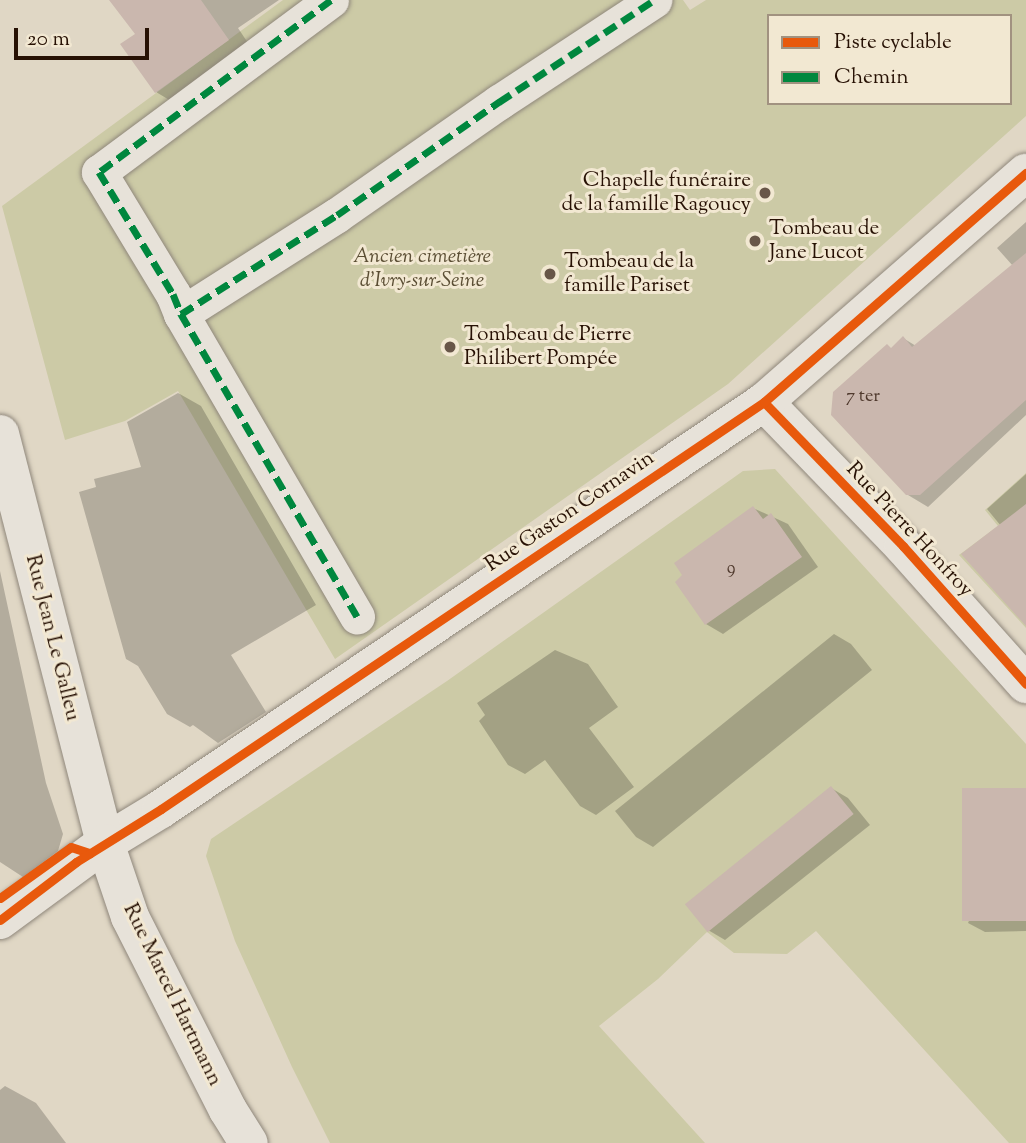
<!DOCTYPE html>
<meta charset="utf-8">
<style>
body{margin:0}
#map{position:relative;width:1026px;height:1143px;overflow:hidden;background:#e0d7c5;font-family:"Sorts Mill Goudy",serif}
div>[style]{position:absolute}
.green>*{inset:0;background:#cccaa6}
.shadow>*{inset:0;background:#0003}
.building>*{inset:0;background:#cab7ae;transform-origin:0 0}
.roads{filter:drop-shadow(0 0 2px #8f877b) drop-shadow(0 0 2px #8f877b)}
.pedestrian>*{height:35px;margin:-17.5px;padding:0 17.5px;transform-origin:17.5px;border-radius:17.5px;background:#e7e2d9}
.minor>*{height:38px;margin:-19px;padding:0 19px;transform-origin:19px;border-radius:19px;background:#e7e2d9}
.tertiary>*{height:38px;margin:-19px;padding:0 19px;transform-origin:19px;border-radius:19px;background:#e7e2d9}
.secondary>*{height:38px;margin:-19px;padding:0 19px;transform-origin:19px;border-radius:19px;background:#e7e2d9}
.quiet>*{height:7px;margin-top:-3.5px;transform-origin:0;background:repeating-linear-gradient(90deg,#00873e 0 14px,transparent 0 21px)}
.cycleway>*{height:9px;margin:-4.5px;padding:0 4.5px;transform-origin:4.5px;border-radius:4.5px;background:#e8590c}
.dots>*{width:19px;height:19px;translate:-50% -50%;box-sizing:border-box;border:4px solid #f2e8d2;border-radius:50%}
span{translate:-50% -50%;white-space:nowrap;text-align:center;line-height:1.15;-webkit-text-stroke:6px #f2e8d2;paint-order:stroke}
.number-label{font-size:18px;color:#503a2e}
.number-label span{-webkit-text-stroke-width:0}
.poi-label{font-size:21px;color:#271104}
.right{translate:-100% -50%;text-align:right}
.left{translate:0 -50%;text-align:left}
.park-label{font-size:21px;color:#5b4e34;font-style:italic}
.street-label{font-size:21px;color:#271104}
.legend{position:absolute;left:767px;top:14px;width:245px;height:91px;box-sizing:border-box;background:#f2e8d2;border:2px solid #a19280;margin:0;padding:9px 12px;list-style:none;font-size:21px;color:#271104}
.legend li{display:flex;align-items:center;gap:14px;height:35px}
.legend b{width:35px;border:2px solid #a19280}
.scale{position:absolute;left:14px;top:28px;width:135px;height:32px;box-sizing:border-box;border:4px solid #271104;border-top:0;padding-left:9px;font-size:21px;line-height:24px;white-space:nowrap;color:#271104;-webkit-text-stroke:5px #f2e8d2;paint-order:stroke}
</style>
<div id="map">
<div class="green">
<i style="clip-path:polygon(evenodd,283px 0,683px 0,690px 10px,706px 0,1026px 0,1026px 116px,728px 384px,335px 659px,178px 391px,125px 421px,65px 440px,2px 206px,283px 0,769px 16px,1010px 16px,1010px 103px,769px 103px,769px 16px)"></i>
<i style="clip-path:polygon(775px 469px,1026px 744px,1026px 1143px,1009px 1143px,816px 931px,787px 954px,734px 953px,707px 932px,658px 979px,599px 1026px,705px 1143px,330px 1143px,292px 1067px,235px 941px,206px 856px,211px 839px,447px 681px,743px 471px)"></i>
<i style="clip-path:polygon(1026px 473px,1026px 628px,959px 555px,998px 526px,985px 510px)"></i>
</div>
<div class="shadow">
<i style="clip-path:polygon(111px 0,279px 0,238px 28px,258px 58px,186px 110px,156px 92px,137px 34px)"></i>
<i style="clip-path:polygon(1026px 222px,1026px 415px,928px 507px,908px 495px,833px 414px,887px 346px,892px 349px,903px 338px,916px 346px,1013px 266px,997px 248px)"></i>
<i style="clip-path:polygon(178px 393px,201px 406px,316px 605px,231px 655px,266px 712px,218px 743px,193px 725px,190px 727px,167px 714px,138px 666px,126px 659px,79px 492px,96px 487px,94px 479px,141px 467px,127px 422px)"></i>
<i style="clip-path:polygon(1026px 474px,1026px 624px,1001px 526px,987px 509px)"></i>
<i style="clip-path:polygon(753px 508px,788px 524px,818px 567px,723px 634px,706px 624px,677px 582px)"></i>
<i style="clip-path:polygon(0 571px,46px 783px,63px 834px,58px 851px,23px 877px,0 862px)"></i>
<i style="clip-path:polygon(834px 634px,851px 644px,872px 670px,653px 847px,636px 837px,615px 811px)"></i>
<i style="clip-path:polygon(555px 650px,588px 664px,618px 707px,589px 728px,634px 787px,596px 815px,580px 806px,545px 760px,525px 774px,508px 765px,479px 721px,485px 715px,477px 703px)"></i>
<i style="clip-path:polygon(831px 788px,848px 798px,870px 825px,725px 940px,708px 930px)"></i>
<i style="clip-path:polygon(1026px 790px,1026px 931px,985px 932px,968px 923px)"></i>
<i style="clip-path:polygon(5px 1086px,36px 1103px,66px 1143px,0 1143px,0 1090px)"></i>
</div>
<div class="building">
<i style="clip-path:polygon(109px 0,201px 0,229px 40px,155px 93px,120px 44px,135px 34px)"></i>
<i style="clip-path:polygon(1026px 253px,1026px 400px,920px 495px,906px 495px,831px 415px,833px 392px,887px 344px,891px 348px,903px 336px,912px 347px)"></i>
<i style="clip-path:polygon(1026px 504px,1026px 626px,961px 554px)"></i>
<i style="clip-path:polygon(753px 506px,763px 519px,771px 513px,802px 557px,705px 625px,675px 582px,682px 575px,674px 563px)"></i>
<i style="left:831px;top:786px;width:36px;height:188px;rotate:51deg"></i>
<i style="left:1026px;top:788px;width:133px;height:64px;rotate:90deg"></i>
</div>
<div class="roads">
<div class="pedestrian">
<i style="left:331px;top:0;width:289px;rotate:143.4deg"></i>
<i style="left:99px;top:172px;width:143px;rotate:58.8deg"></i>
<i style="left:173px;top:294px;width:22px;rotate:68deg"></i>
<i style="left:181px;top:314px;width:350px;rotate:59.8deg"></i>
<i style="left:181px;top:314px;width:185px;rotate:-32.4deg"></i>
<i style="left:337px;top:215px;width:198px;rotate:-34.9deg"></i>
<i style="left:499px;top:102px;width:186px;rotate:-33.3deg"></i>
</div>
<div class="minor">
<i style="left:764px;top:402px;width:200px;rotate:46deg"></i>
<i style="left:903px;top:546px;width:185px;rotate:48.3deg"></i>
<i style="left:0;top:920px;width:130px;rotate:-36.3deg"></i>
</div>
<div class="tertiary">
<i style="left:105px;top:843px;width:66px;rotate:-31.3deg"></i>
<i style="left:161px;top:809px;width:728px;rotate:-34.02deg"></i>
<i style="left:764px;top:402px;width:348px;rotate:-41.2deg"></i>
</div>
<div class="secondary">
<i style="left:0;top:434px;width:422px;rotate:75.6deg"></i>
<i style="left:105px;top:843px;width:78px;rotate:71.3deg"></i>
<i style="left:130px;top:917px;width:216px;rotate:63.1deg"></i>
<i style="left:228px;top:1110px;width:39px;rotate:58deg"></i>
</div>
</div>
<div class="quiet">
<i style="left:331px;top:0;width:289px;rotate:143.4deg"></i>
<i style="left:99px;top:172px;width:143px;rotate:58.8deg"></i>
<i style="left:173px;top:294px;width:22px;rotate:68deg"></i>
<i style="left:181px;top:314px;width:350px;rotate:59.8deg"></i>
<i style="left:181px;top:314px;width:185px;rotate:-32.4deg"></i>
<i style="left:337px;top:215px;width:198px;rotate:-34.9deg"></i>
<i style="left:499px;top:102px;width:186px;rotate:-33.3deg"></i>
</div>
<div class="cycleway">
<i style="left:764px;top:402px;width:200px;rotate:46deg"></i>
<i style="left:903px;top:546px;width:185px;rotate:48.3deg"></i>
<i style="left:0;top:898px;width:87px;rotate:-35.7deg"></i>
<i style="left:71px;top:847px;width:20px;rotate:18deg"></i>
<i style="left:0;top:920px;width:96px;rotate:-37.3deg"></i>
<i style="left:76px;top:862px;width:100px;rotate:-31.9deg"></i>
<i style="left:161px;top:809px;width:728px;rotate:-34.02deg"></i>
<i style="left:764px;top:402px;width:348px;rotate:-41.2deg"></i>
</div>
<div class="dots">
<i style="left:765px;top:193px;background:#685648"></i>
<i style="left:755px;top:241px;background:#685648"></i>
<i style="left:550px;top:274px;background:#685648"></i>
<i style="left:450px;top:347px;background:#685648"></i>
</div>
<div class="number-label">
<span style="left:863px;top:397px">7 ter</span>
<span style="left:731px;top:569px">9</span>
</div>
<div class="poi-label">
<span class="right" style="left:751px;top:193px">Chapelle funéraire<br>de la famille Ragoucy</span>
<span class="left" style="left:769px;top:241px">Tombeau de<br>Jane Lucot</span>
<span class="left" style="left:564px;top:274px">Tombeau de la<br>famille Pariset</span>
<span class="left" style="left:464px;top:347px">Tombeau de Pierre<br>Philibert Pompée</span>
</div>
<div class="park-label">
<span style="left:422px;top:269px">Ancien cimetière<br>d'Ivry-sur-Seine</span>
</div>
<div class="street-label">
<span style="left:570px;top:512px;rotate:-34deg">Rue Gaston Cornavin</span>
<span style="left:909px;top:530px;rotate:47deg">Rue Pierre Honfroy</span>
<span style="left:52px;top:638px;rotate:76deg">Rue Jean Le Galleu</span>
<span style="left:172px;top:995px;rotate:64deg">Rue Marcel Hartmann</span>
</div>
<ul class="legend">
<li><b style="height:9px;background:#e8590c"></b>Piste cyclable</li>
<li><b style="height:9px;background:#00873e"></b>Chemin</li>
</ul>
<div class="scale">20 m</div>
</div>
